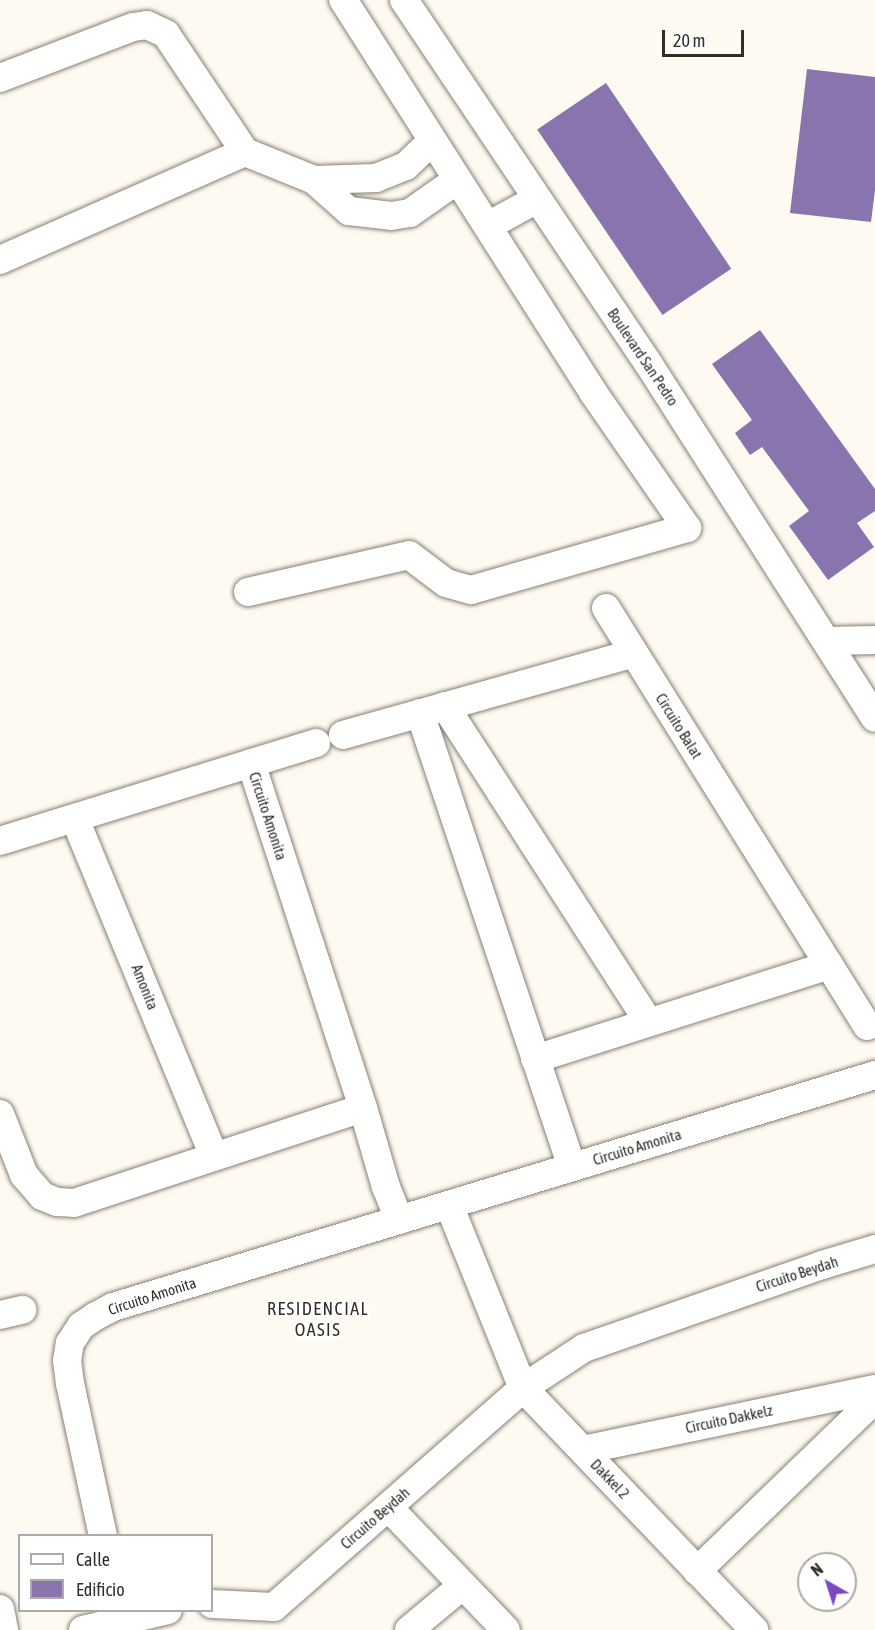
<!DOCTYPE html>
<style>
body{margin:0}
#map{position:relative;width:875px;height:1630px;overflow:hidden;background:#fffaf1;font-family:"Asap Condensed",sans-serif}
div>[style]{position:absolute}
.building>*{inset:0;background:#8974ad;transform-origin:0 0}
.roads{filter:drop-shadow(0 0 2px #878073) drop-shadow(0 0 2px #878073)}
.street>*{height:28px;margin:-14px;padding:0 14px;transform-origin:14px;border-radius:14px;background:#fff}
span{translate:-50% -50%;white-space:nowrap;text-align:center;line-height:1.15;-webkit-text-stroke:6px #fff;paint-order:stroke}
.street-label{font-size:15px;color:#312e29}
.quarter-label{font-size:18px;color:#312e29;letter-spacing:1.5px}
.legend{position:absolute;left:18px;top:1534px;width:195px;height:78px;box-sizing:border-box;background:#fff;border:2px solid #adaba9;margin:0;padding:8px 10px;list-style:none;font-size:18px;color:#312e29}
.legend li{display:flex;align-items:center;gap:12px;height:30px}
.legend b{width:30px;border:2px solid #adaba9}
.north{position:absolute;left:797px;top:1552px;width:60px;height:60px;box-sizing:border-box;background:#fff;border:2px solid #adaba9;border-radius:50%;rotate:321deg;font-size:16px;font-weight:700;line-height:24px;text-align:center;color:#312e29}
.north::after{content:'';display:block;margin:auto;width:21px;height:27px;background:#7c48bf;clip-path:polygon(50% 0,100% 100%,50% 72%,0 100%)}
.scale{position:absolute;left:662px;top:30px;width:82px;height:27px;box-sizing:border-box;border:3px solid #312e29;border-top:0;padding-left:8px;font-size:18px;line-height:21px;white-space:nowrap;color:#312e29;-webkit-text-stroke:4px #fff;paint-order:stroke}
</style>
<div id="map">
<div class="building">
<i style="clip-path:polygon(807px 69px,875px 77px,875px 190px,871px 222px,790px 213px)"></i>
<i style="left:606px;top:83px;width:224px;height:83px;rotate:56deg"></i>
<i style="clip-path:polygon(760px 330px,875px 489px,875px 511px,857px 523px,874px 547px,828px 580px,789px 526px,809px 511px,762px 447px,750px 455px,735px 433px,752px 420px,712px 364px)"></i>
</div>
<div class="roads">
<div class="street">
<i style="left:404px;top:0;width:437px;rotate:56.1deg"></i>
<i style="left:648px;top:363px;width:421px;rotate:57.4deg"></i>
<i style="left:0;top:78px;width:142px;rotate:-21deg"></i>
<i style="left:133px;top:27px;width:14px;rotate:-8deg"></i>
<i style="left:147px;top:25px;width:21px;rotate:25deg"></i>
<i style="left:166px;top:34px;width:142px;rotate:56.2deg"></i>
<i style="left:245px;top:152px;width:74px;rotate:22.1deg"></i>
<i style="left:314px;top:180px;width:47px;rotate:41.5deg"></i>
<i style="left:349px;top:211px;width:42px;rotate:6.8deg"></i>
<i style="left:391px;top:216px;width:19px;rotate:-9deg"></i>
<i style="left:410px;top:213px;width:57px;rotate:-35.1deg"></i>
<i style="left:314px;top:180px;width:62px;rotate:-1.8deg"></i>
<i style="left:376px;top:178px;width:32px;rotate:-22deg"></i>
<i style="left:406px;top:166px;width:35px;rotate:-44deg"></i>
<i style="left:488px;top:226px;width:56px;rotate:-28.9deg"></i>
<i style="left:0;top:260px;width:268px;rotate:-23.8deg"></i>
<i style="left:248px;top:592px;width:165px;rotate:-12.9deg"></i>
<i style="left:409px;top:555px;width:46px;rotate:37.1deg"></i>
<i style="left:446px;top:583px;width:26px;rotate:16deg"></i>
<i style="left:471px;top:590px;width:225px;rotate:-16deg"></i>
<i style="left:687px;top:528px;width:165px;rotate:-124.7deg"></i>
<i style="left:593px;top:392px;width:465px;rotate:-122.5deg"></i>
<i style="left:606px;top:608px;width:493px;rotate:58deg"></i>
<i style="left:826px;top:641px;width:49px;rotate:-1.2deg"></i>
<i style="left:445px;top:706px;width:376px;rotate:57.2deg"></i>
<i style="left:420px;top:713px;width:479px;rotate:71.5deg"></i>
<i style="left:343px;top:735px;width:302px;rotate:-15.7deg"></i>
<i style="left:251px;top:763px;width:363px;rotate:72deg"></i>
<i style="left:363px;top:1108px;width:82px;rotate:73.8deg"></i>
<i style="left:386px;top:1187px;width:35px;rotate:68deg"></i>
<i style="left:75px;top:819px;width:365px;rotate:67.6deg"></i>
<i style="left:0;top:841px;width:331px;rotate:-17.2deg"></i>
<i style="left:535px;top:1059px;width:309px;rotate:-17.7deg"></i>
<i style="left:0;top:1114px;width:66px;rotate:68.5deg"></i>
<i style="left:24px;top:1175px;width:28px;rotate:49deg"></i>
<i style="left:42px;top:1196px;width:16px;rotate:22deg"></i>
<i style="left:57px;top:1202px;width:17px;rotate:3deg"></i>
<i style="left:74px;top:1203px;width:304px;rotate:-18.2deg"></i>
<i style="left:449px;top:1205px;width:197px;rotate:68deg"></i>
<i style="left:523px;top:1388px;width:335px;rotate:46.3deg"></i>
<i style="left:0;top:1315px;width:23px;rotate:-13deg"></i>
<i style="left:583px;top:1450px;width:298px;rotate:-11.8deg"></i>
<i style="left:388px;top:1507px;width:170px;rotate:46.2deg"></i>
<i style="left:103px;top:1536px;width:156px;rotate:-102.2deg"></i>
<i style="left:70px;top:1384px;width:23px;rotate:-97deg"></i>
<i style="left:67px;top:1361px;width:18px;rotate:-81deg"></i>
<i style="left:70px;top:1343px;width:20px;rotate:-57deg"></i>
<i style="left:81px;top:1326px;width:18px;rotate:-34deg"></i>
<i style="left:96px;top:1316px;width:19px;rotate:-28deg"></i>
<i style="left:113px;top:1307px;width:797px;rotate:-16.93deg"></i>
<i style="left:697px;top:1571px;width:248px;rotate:-44deg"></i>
<i style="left:212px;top:1604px;width:62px;rotate:2.8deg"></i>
<i style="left:274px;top:1607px;width:332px;rotate:-41.3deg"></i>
<i style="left:523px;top:1388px;width:73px;rotate:-33.3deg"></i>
<i style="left:584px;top:1348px;width:252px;rotate:-19.2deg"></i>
<i style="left:822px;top:1265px;width:55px;rotate:-16.8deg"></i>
<i style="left:0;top:1609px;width:21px;rotate:79deg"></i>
<i style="left:83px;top:1630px;width:87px;rotate:-13.2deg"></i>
<i style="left:409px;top:1630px;width:70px;rotate:-39.8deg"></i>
</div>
</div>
<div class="street-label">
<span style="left:643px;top:357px;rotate:56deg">Boulevard San Pedro</span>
<span style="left:679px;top:726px;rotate:58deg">Circuito Balat</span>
<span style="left:268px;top:816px;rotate:72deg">Circuito Amonita</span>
<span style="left:145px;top:987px;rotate:68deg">Amonita</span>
<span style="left:637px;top:1147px;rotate:-17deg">Circuito Amonita</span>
<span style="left:797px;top:1274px;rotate:-18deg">Circuito Beydah</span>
<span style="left:152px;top:1296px;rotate:-18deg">Circuito Amonita</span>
<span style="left:729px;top:1419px;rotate:-12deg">Circuito Dakkelz</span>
<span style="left:610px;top:1479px;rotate:46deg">Dakkel 2</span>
<span style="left:375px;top:1518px;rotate:-41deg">Circuito Beydah</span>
</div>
<div class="quarter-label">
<span style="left:318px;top:1320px">RESIDENCIAL<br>OASIS</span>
</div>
<ul class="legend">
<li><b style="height:8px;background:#fff"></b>Calle</li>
<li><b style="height:16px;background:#8974ad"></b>Edificio</li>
</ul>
<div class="north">N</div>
<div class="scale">20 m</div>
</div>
